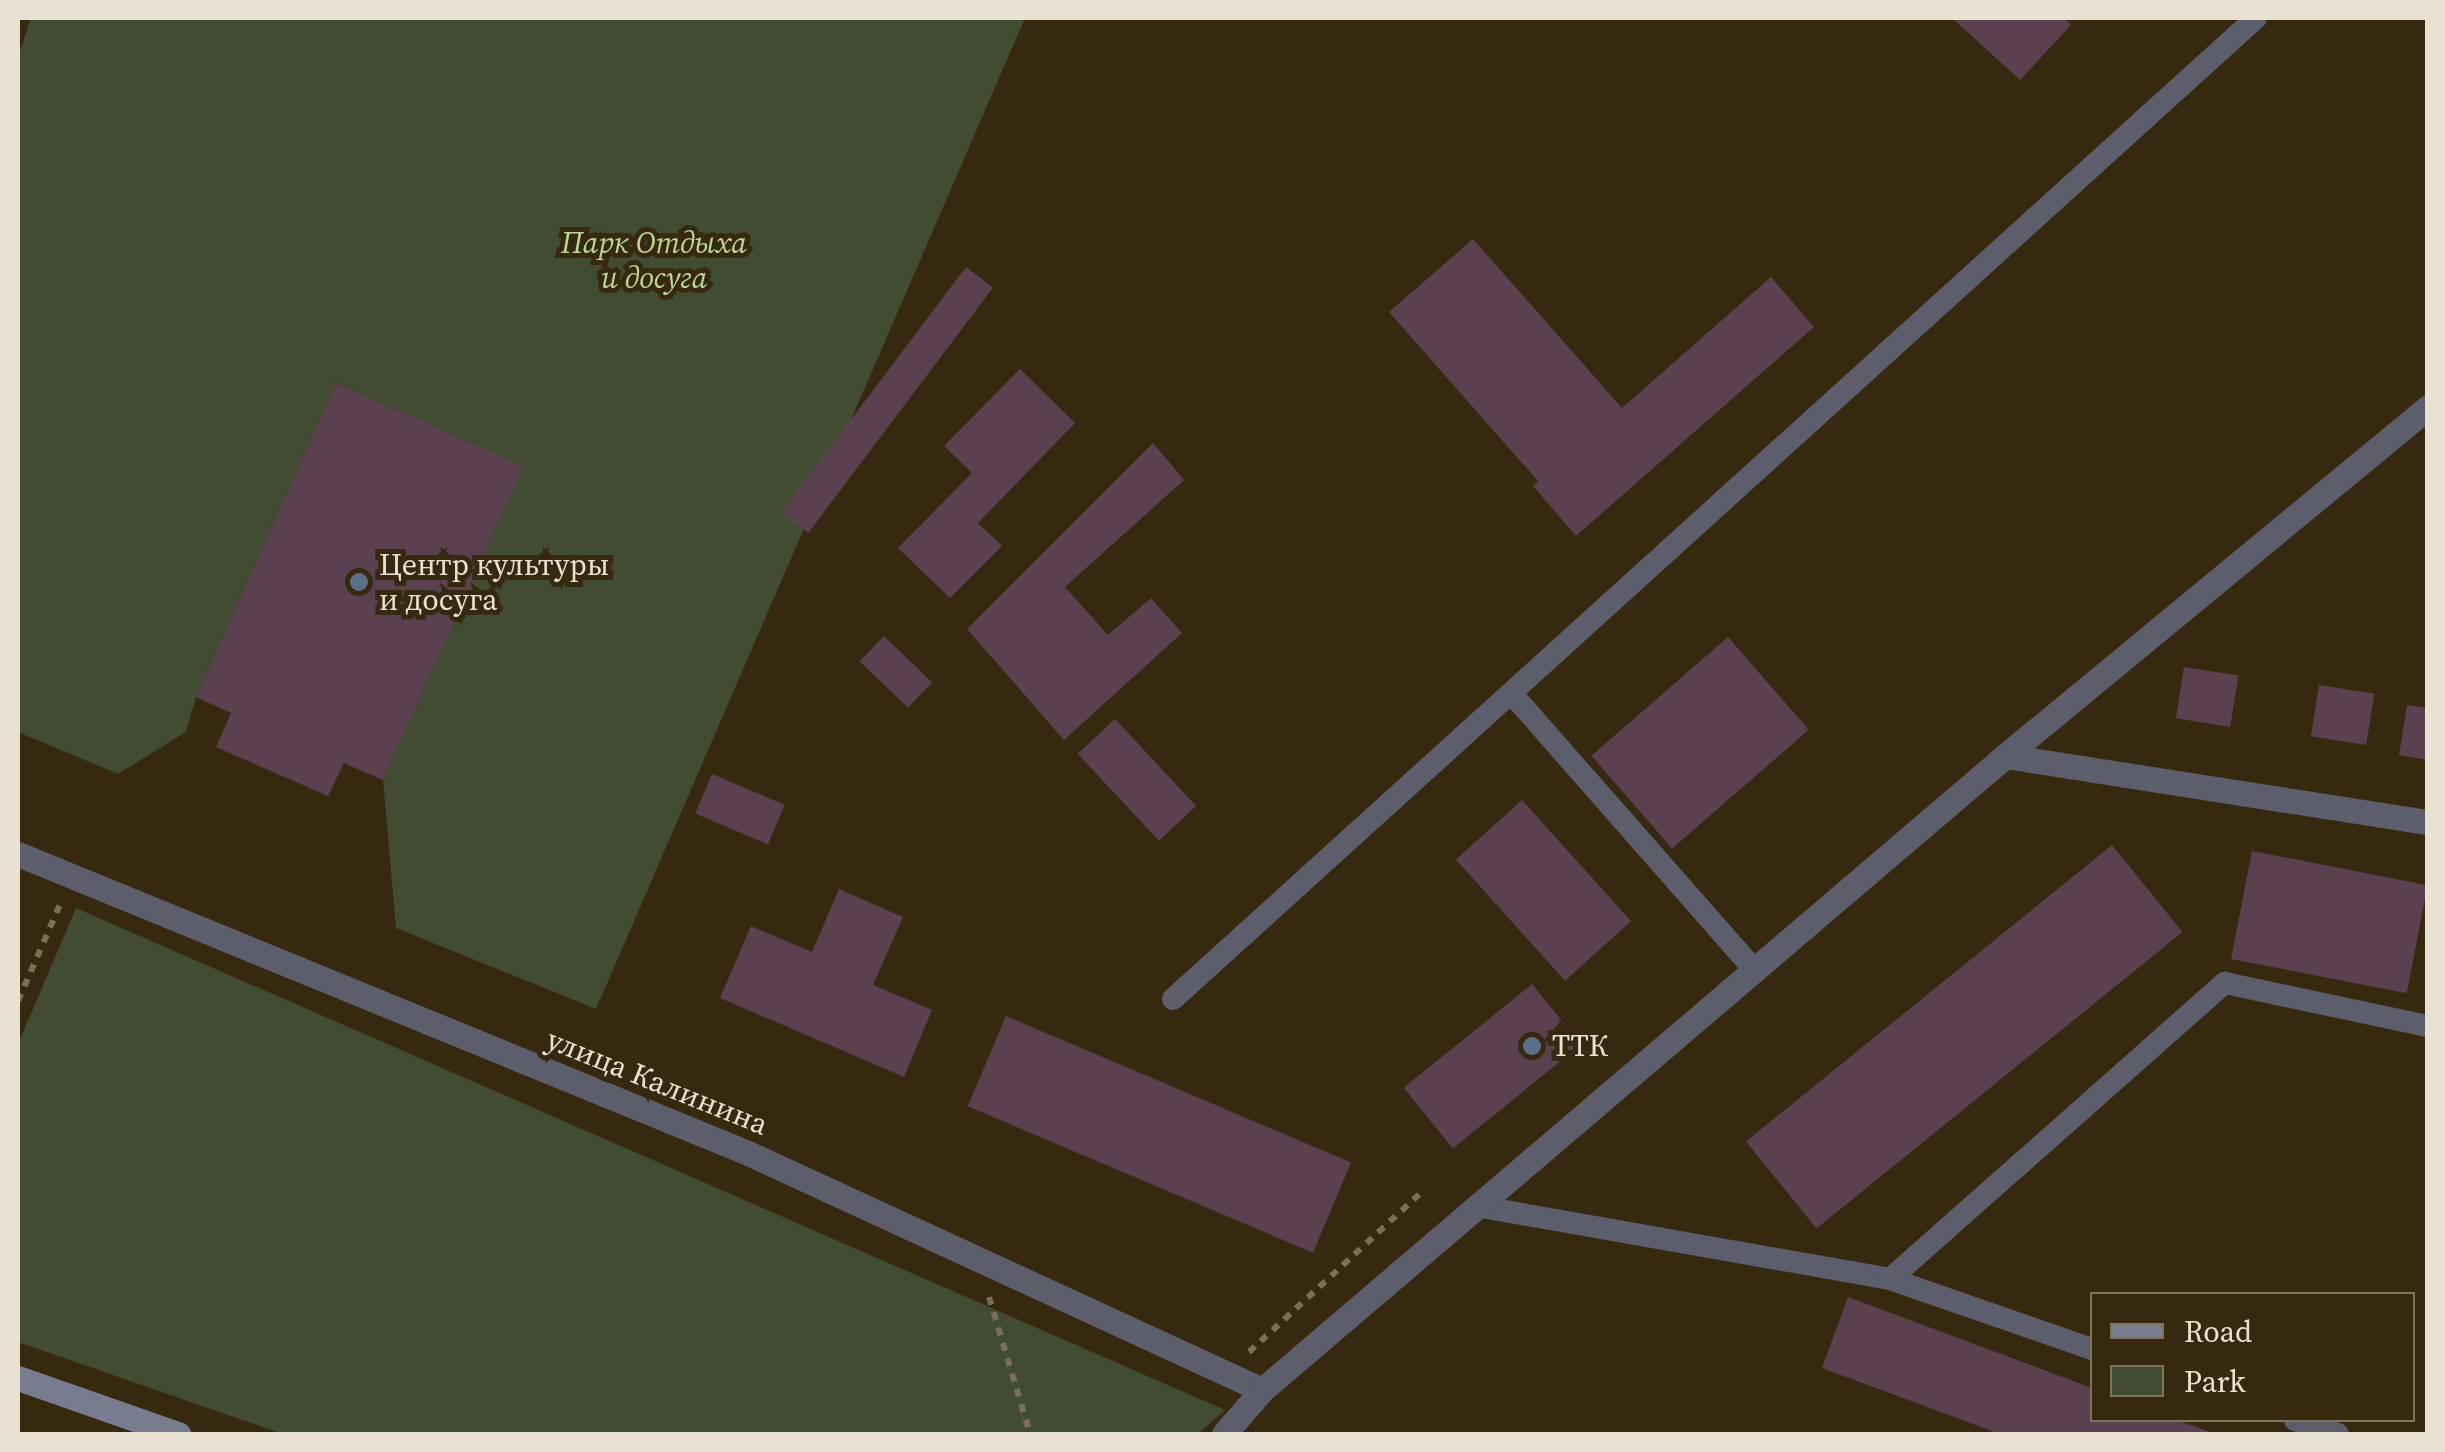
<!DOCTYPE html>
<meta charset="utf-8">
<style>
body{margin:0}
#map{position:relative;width:2445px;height:1452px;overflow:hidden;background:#36290f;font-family:"Source Serif 4",serif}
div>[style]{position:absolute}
.green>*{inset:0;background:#414c32}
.building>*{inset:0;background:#5b404f;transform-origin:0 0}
.path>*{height:6px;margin-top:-3px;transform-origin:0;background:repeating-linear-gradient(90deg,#7b6f5a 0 8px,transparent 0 16px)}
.service>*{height:22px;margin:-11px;padding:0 11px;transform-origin:11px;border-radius:11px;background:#5c5f6b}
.minor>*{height:25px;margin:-12.5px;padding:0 12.5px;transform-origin:12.5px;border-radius:12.5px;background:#5c5f6b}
.secondary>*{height:25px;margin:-12.5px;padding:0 12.5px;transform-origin:12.5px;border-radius:12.5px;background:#777c8f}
.dots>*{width:28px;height:28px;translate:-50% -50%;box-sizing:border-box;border:5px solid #36290f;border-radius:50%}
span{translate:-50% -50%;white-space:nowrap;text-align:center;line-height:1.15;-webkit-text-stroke:10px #36290f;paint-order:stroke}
.park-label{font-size:30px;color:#bcd597;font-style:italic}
.poi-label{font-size:30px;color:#e9e1d2}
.left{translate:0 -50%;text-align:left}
.street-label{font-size:30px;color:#e9e1d2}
.frame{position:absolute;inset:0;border:20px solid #e9e1d2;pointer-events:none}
.legend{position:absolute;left:2090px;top:1292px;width:325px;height:130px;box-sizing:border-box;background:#36290f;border:2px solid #7e735d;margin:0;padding:12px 18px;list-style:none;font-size:30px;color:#e9e1d2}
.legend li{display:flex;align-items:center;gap:20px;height:50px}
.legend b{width:50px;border:2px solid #7e735d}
</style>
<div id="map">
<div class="green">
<i style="clip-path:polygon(31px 18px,1025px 18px,596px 1009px,396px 928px,383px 780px,522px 466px,336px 383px,196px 697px,186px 732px,118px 774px,18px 732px,18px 57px)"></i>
<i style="clip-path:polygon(76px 908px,1225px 1410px,1198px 1434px,283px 1434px,18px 1342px,18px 1044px)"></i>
</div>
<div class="building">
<i style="clip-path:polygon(1952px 18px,2064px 18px,2071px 25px,2020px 80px)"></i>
<i style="clip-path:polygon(1473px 239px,1622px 408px,1771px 277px,1814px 327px,1576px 536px,1533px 486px,1538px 481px,1389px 312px)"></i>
<i style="left:966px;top:267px;width:34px;height:307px;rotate:37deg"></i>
<i style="clip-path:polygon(1020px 369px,1075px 423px,978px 523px,1002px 546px,950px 598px,898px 548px,972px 473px,944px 446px)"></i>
<i style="clip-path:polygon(336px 383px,523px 466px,383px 780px,344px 763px,328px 796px,216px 747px,231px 713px,196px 697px)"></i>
<i style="clip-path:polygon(1153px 443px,1184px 480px,1065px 587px,1108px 635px,1151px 598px,1182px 633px,1064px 740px,967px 629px)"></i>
<i style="left:884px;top:636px;width:67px;height:35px;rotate:44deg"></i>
<i style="left:1728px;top:637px;width:123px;height:181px;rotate:49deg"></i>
<i style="left:2184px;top:667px;width:55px;height:52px;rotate:9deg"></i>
<i style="left:2319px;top:685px;width:56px;height:52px;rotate:9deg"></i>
<i style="clip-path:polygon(2407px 705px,2428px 708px,2428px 760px,2399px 755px)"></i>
<i style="left:1115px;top:719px;width:119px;height:51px;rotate:47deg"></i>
<i style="left:712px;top:774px;width:79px;height:43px;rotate:23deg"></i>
<i style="left:1522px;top:800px;width:163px;height:89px;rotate:48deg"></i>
<i style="left:2112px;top:845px;width:112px;height:471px;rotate:51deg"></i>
<i style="left:2252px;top:851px;width:179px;height:110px;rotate:11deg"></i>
<i style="clip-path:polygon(839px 889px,903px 917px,873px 985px,932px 1010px,904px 1077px,720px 998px,751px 926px,812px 952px)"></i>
<i style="left:1532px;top:984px;width:78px;height:165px;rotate:51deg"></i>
<i style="left:1006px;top:1016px;width:375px;height:98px;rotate:23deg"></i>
<i style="clip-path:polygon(1848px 1297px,2092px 1388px,2092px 1420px,2176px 1420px,2216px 1434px,2000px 1434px,1822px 1368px)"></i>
</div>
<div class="path">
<i style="left:18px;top:1001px;width:108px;rotate:-66.5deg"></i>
<i style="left:989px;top:1297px;width:143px;rotate:73.3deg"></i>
<i style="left:1249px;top:1352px;width:238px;rotate:-42.8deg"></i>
</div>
<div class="service">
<i style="left:1512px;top:694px;width:368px;rotate:48.7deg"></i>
<i style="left:1173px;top:999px;width:1461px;rotate:-42.17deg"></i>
<i style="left:1482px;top:1207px;width:414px;rotate:10deg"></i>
<i style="left:1890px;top:1279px;width:214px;rotate:19.1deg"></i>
<i style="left:1890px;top:1279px;width:447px;rotate:-41.5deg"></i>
<i style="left:2225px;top:983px;width:208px;rotate:12deg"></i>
<i style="left:2295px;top:1420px;width:45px;rotate:18deg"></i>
</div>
<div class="minor">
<i style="left:2005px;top:756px;width:428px;rotate:8.9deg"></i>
<i style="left:18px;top:854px;width:789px;rotate:22.27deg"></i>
<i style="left:748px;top:1153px;width:566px;rotate:24.75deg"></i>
<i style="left:1224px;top:1434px;width:58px;rotate:-49.2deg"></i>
<i style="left:1262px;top:1390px;width:977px;rotate:-40.47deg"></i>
<i style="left:2005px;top:756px;width:548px;rotate:-39.52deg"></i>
</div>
<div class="secondary">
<i style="left:18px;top:1378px;width:170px;rotate:19.3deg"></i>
</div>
<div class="dots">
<i style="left:359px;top:582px;background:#5c6f8a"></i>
<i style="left:1532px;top:1046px;background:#5c6f8a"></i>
</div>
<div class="park-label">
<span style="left:654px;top:260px">Парк Отдыха<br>и досуга</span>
</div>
<div class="poi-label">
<span class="left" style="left:379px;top:582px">Центр культуры<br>и досуга</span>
<span class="left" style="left:1552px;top:1046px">ТТК</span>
</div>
<div class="street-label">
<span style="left:657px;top:1082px;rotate:22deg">улица Калинина</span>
</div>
<div class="frame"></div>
<ul class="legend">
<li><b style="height:12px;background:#777c8f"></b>Road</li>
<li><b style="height:28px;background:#414c32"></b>Park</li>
</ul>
</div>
